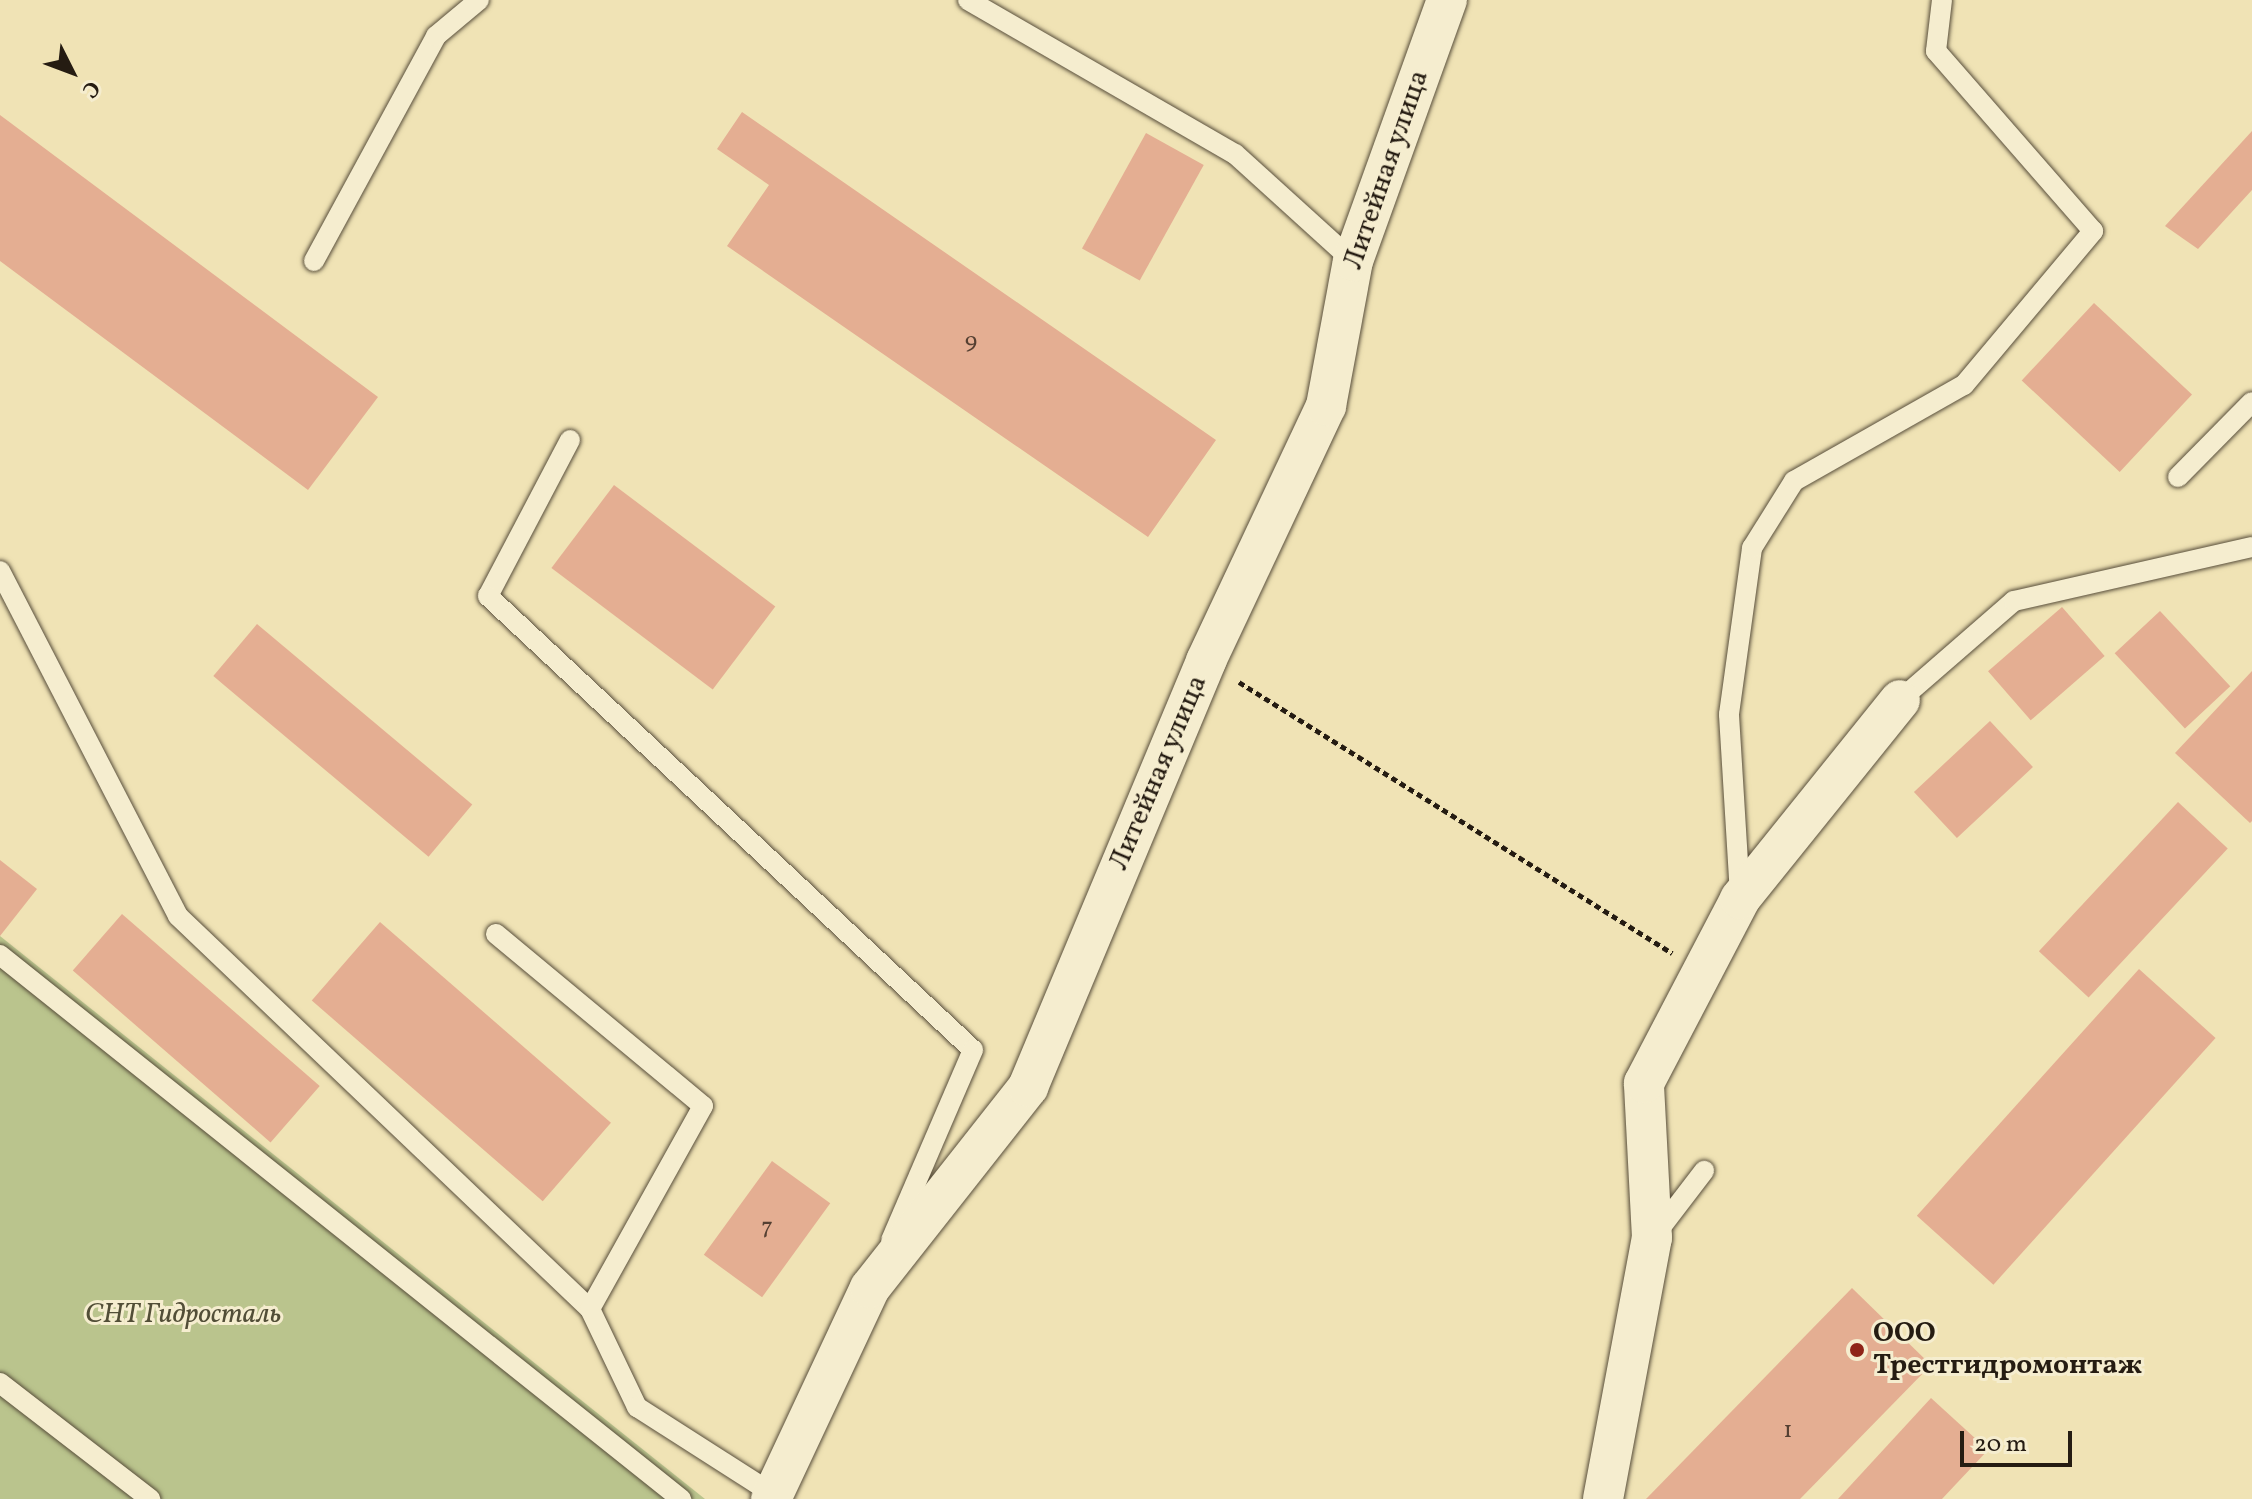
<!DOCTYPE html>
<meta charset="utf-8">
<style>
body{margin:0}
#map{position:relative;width:2252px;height:1499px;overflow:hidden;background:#f0e3b5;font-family:Vollkorn,serif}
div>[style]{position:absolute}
.green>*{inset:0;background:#bac48d}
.building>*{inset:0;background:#e4ae92;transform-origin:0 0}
.path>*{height:5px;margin-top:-2.5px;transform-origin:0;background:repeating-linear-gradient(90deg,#251c12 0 6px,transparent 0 10px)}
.roads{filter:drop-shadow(0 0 2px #584e3b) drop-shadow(0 0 2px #584e3b)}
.lane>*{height:20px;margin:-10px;padding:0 10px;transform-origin:10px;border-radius:10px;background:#f5edcf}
.street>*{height:40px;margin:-20px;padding:0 20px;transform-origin:20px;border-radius:20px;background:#f5edcf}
.dots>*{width:22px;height:22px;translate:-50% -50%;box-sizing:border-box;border:4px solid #f5edcf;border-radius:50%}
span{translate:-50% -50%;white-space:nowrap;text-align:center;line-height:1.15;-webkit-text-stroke:6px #f5edcf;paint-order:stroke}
.number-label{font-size:24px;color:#554032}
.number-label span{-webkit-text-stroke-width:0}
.street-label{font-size:28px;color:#251c12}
.park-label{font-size:28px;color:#524e37;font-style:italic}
.poi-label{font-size:28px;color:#251c12;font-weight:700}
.left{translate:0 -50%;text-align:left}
.north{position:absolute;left:32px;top:32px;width:80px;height:80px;-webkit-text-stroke:6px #f5edcf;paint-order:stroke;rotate:132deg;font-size:22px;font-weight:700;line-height:32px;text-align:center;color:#251c12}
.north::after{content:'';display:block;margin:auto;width:28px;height:36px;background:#251c12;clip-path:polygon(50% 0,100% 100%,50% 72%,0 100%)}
.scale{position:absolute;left:1960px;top:1431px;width:112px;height:36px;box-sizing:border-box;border:4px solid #251c12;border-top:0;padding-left:10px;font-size:24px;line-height:28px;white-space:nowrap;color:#251c12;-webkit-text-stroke:6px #f5edcf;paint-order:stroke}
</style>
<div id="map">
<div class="green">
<i style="clip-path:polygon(0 936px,705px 1499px,0 1499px)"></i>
</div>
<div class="building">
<i style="clip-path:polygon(742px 112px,1216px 440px,1148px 537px,727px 246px,769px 185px,717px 149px)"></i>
<i style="clip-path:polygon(0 115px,378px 397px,308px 490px,0 261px)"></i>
<i style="clip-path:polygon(2252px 131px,2252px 190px,2198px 249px,2165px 226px)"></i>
<i style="left:1146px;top:133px;width:66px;height:132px;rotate:29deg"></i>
<i style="left:2094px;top:303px;width:134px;height:106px;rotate:43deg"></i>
<i style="left:614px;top:485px;width:202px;height:104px;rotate:37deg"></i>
<i style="left:2062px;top:607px;width:65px;height:98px;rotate:49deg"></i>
<i style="left:2160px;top:611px;width:103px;height:62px;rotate:47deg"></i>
<i style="left:257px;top:624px;width:281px;height:68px;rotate:40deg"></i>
<i style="clip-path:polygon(2252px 671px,2252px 821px,2250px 823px,2175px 753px)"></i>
<i style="left:1990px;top:721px;width:63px;height:104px;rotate:47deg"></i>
<i style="left:2178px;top:802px;width:68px;height:204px;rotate:43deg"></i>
<i style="clip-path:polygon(0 860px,37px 889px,0 936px)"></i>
<i style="left:122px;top:914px;width:262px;height:75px;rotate:41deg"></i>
<i style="left:380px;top:922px;width:306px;height:104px;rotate:41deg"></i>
<i style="left:2139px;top:969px;width:103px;height:332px;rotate:42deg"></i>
<i style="left:772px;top:1161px;width:72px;height:116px;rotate:36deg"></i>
<i style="clip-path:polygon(1852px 1288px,1931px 1365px,1800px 1499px,1646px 1499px)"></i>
<i style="clip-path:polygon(1931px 1398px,1988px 1450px,1942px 1499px,1838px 1499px)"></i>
</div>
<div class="path">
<i style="left:1239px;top:682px;width:511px;rotate:32.04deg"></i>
</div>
<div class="roads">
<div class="lane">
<i style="left:968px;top:0;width:308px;rotate:30deg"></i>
<i style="left:1235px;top:154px;width:159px;rotate:42.2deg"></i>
<i style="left:314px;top:261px;width:256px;rotate:-61.5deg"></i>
<i style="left:436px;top:36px;width:56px;rotate:-39.9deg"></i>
<i style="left:570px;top:440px;width:176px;rotate:117.7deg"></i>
<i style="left:488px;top:596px;width:664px;rotate:43.11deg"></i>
<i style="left:973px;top:1050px;width:207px;rotate:113.3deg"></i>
<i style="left:2178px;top:477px;width:105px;rotate:-45.4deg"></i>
<i style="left:0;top:571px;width:388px;rotate:62.7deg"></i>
<i style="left:178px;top:916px;width:569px;rotate:43.65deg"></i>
<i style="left:590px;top:1309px;width:109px;rotate:64.4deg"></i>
<i style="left:637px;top:1407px;width:161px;rotate:32.6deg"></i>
<i style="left:1900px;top:700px;width:151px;rotate:-41deg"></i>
<i style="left:2014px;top:601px;width:244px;rotate:-12.8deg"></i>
<i style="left:1740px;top:895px;width:181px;rotate:-93.5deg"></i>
<i style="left:1729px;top:714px;width:168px;rotate:-82.1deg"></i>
<i style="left:1752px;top:548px;width:79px;rotate:-57.9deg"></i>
<i style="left:1794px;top:481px;width:195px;rotate:-29.5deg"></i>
<i style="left:1964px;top:385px;width:201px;rotate:-50deg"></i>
<i style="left:2093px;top:231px;width:239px;rotate:-131.1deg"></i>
<i style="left:1936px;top:51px;width:51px;rotate:-83.3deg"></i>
<i style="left:496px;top:934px;width:269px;rotate:39.7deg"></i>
<i style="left:703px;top:1106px;width:232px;rotate:119.1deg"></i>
<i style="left:0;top:955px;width:872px;rotate:38.62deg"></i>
<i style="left:1655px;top:1235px;width:81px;rotate:-52.6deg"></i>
<i style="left:0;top:1383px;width:190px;rotate:37.7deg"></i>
</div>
<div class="street">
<i style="left:771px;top:1499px;width:233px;rotate:-64.9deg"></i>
<i style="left:870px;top:1288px;width:256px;rotate:-51.8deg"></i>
<i style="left:1028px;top:1087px;width:462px;rotate:-67.3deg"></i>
<i style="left:1206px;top:661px;width:282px;rotate:-64.8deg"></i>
<i style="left:1326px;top:406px;width:147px;rotate:-79.5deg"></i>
<i style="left:1353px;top:261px;width:277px;rotate:-70.2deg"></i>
<i style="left:1603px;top:1499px;width:266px;rotate:-79.4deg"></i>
<i style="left:1652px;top:1238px;width:155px;rotate:-93deg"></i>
<i style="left:1644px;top:1083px;width:208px;rotate:-62.4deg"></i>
<i style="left:1740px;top:899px;width:255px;rotate:-51.2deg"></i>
</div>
</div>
<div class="dots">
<i style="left:1857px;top:1350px;background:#8f2418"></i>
</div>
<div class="number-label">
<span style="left:971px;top:343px">9</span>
<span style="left:767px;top:1229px">7</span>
<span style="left:1788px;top:1432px">1</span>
</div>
<div class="street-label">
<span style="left:1387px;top:170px;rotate:-71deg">Литейная улица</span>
<span style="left:1159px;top:773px;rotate:-67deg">Литейная улица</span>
</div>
<div class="park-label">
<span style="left:183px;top:1315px">СНТ Гидросталь</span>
</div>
<div class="poi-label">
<span class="left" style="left:1873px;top:1350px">ООО<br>Трестгидромонтаж</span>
</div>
<div class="north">С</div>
<div class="scale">20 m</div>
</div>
